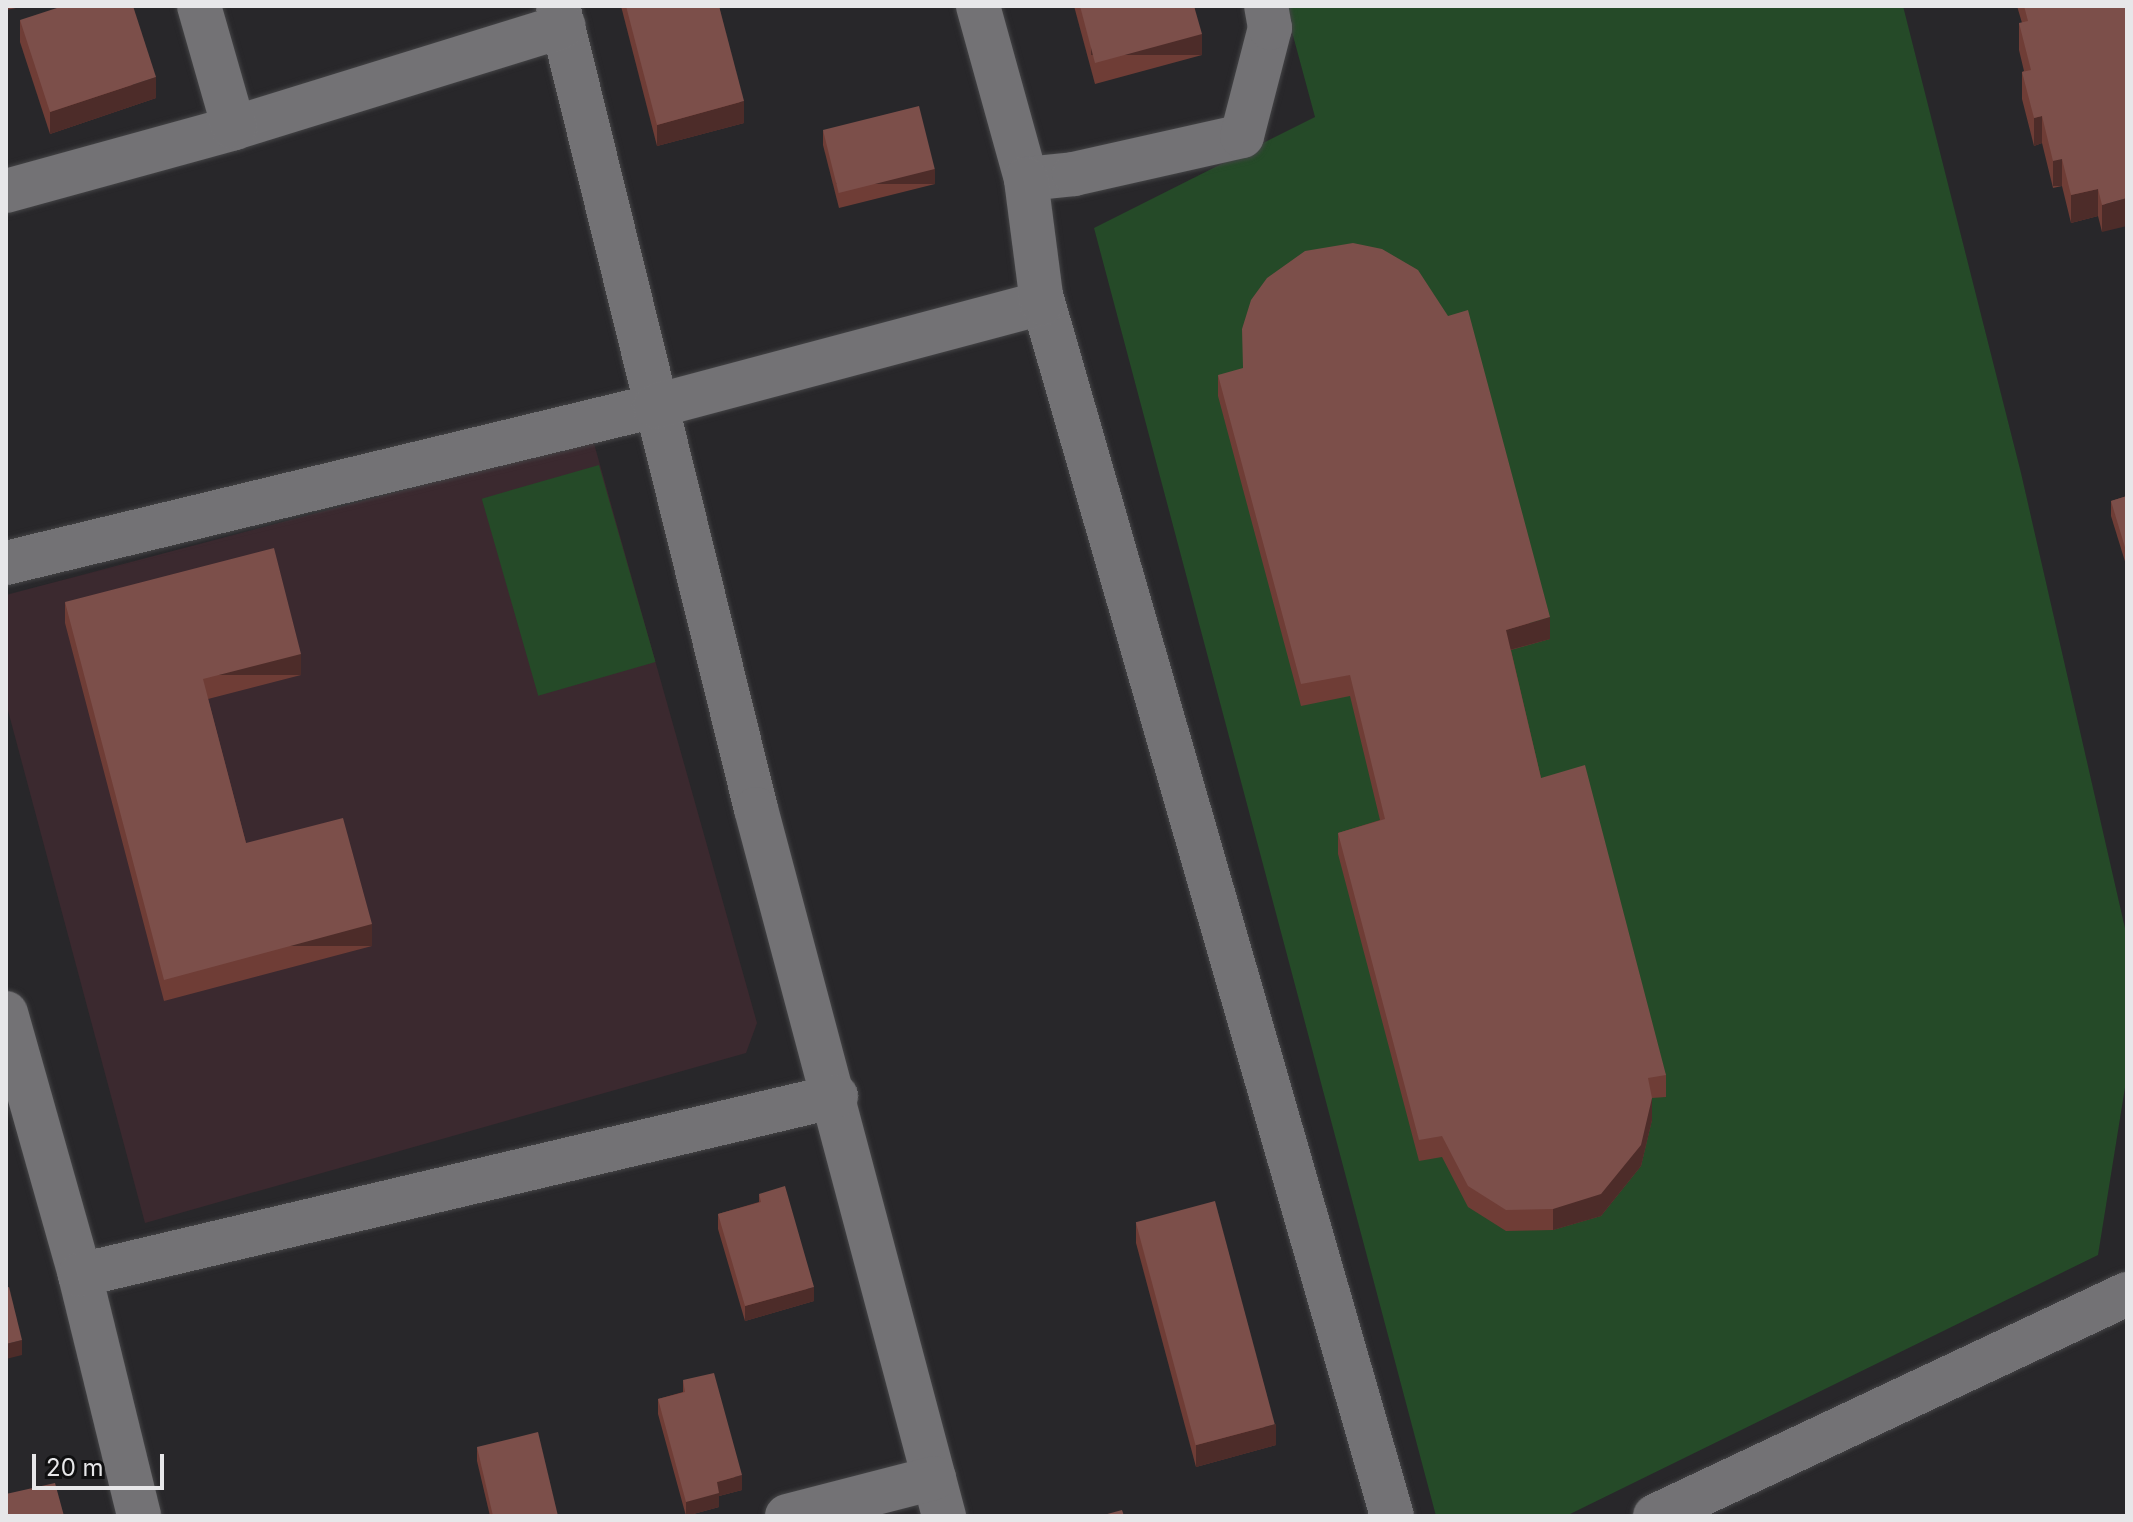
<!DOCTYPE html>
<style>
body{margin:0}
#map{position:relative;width:2133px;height:1522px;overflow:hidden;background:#28272a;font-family:Inter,sans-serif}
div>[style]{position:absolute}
.education>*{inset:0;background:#3b292f}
.green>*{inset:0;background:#254a28;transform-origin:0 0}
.roads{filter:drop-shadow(0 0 2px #444446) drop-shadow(0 0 2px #444446)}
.minor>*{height:44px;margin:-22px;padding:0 22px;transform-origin:22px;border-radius:22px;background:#737275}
.wall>*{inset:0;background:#6f3d36}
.shaded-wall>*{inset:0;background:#4d2c29;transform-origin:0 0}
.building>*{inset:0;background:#7c4f4a;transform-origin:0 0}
span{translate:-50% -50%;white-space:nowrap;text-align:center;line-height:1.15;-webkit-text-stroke:6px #101011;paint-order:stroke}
.frame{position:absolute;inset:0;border:8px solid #e7e7e9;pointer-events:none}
.scale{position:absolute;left:32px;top:1454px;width:132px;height:36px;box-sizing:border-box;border:4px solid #e7e7e9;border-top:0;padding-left:10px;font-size:24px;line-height:28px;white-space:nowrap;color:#e7e7e9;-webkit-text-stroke:6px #101011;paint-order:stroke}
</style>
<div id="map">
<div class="education">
<i style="clip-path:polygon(593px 440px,757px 1023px,746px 1053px,145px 1223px,6px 703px,6px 595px)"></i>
</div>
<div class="green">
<i style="clip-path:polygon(1285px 6px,1903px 6px,2021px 473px,2127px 937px,2127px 1075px,2098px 1255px,1566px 1516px,1436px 1516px,1094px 228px,1315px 117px)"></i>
<i style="left:599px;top:465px;width:205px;height:122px;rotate:74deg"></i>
</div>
<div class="roads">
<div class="minor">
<i style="left:558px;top:6px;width:827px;rotate:76.15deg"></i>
<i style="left:756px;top:809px;width:732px;rotate:75.11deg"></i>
<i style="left:978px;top:6px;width:180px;rotate:74.5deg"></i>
<i style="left:1026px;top:179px;width:48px;rotate:-5.9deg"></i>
<i style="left:1074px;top:174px;width:172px;rotate:-12.7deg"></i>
<i style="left:1242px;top:136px;width:112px;rotate:-75.5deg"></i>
<i style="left:1270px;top:28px;width:22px;rotate:-100deg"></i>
<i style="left:234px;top:128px;width:345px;rotate:-17.2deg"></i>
<i style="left:6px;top:191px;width:237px;rotate:-15.4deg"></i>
<i style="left:234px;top:128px;width:127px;rotate:-106deg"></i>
<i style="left:1041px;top:295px;width:1270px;rotate:73.96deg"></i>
<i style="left:6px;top:563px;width:668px;rotate:-13.6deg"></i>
<i style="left:655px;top:406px;width:400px;rotate:-14.9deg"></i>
<i style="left:1042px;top:303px;width:125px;rotate:-97.4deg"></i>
<i style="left:6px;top:1013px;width:272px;rotate:74.2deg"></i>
<i style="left:80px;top:1275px;width:248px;rotate:76.2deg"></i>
<i style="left:80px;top:1275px;width:777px;rotate:-13.32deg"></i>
<i style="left:787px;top:1516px;width:152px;rotate:-14.5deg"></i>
<i style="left:1655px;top:1516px;width:522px;rotate:-25.19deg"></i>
</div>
</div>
<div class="wall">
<i style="clip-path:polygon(6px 6px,26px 6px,6px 10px)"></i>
<i style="clip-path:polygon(621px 6px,719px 6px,744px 123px,657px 146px)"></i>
<i style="clip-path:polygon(1074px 6px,1194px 6px,1202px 55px,1095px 84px)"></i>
<i style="clip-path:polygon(2017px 6px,2127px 6px,2102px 232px,2098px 216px,2071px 223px,2062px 186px,2053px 188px,2042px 143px,2034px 146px,2022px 99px,2022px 72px,2024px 71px,2019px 50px,2019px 23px,2022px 23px)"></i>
<i style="clip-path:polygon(20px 20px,156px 98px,50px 134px,20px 42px)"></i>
<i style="clip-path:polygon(823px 131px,935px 184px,839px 208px,823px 145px)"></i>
<i style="clip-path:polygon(1218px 375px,1550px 639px,1511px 650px,1541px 778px,1666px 1075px,1666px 1097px,1652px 1098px,1652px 1120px,1641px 1166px,1601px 1216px,1553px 1230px,1506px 1231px,1468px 1207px,1442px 1157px,1419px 1161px,1338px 854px,1338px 833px,1380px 820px,1350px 696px,1301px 706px,1218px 396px)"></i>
<i style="clip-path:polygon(2127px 496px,2127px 568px,2111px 516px,2111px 501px)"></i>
<i style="clip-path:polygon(65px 602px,301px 675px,208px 699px,246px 843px,372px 946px,164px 1001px,65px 623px)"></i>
<i style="clip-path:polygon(759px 1194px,814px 1301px,745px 1321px,718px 1229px,718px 1214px,759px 1202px)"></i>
<i style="clip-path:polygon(1136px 1222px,1276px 1445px,1196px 1467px,1136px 1243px)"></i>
<i style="clip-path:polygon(683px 1380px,742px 1490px,719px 1496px,719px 1507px,686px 1516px,658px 1414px,658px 1399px,683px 1392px)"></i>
<i style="clip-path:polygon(477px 1447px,558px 1516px,490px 1516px,477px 1461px)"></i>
</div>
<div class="shaded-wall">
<i style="left:1202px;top:34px;width:21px;height:111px;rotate:90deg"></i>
<i style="clip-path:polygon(156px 77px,156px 98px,50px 134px,50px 112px)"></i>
<i style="clip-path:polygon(744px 101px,744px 123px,657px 146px,657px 125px)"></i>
<i style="clip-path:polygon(2042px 116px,2042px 143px,2034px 146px,2034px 118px)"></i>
<i style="left:2062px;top:159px;width:27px;height:9px;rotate:90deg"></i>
<i style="left:935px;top:169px;width:15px;height:99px;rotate:90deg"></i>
<i style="clip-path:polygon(2098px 189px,2098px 216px,2071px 223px,2071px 195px)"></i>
<i style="clip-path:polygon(2127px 198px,2127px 226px,2102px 232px,2102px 205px)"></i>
<i style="clip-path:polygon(1550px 617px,1550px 639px,1506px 651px,1506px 630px)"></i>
<i style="left:301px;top:654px;width:21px;height:101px;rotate:90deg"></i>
<i style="left:372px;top:924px;width:22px;height:215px;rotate:90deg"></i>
<i style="clip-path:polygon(1652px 1098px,1652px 1120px,1641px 1166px,1601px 1216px,1553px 1230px,1553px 1209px)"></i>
<i style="clip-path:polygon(814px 1287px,814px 1301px,745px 1321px,745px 1306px)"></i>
<i style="clip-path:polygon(22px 1340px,22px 1355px,6px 1359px,6px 1344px)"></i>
<i style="clip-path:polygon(1276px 1424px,1276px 1445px,1196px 1467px,1196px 1445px)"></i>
<i style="clip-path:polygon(742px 1475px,742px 1490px,719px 1496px,719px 1507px,686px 1516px,686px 1502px,717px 1482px)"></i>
</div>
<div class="building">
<i style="clip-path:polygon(63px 6px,133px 6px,156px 77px,50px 112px,20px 20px)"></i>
<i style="clip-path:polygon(626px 6px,719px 6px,744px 101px,657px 125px)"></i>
<i style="clip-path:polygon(1080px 6px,1194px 6px,1202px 34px,1095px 63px)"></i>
<i style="clip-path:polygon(2024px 6px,2127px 6px,2127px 198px,2102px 205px,2098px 189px,2071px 195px,2062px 159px,2053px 161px,2042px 116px,2034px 118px,2022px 72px,2031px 70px,2019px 23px,2028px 21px)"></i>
<i style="left:919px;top:106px;width:65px;height:99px;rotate:76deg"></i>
<i style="clip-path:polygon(1353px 243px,1382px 249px,1418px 270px,1448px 316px,1468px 310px,1550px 617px,1506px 630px,1541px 778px,1585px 765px,1666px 1075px,1648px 1078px,1652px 1098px,1641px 1145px,1601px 1194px,1553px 1209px,1506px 1210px,1468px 1186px,1442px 1136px,1419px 1140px,1338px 833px,1385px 819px,1350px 675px,1301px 684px,1218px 375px,1243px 368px,1242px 329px,1251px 300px,1267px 278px,1305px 251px)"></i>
<i style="clip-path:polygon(2127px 496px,2127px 554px,2111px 501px)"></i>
<i style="clip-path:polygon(274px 548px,301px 654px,203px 679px,246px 843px,343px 818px,372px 924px,164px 980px,65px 602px)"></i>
<i style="clip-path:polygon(785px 1186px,814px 1287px,745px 1306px,718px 1214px,761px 1202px,759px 1194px)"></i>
<i style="left:1215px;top:1201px;width:231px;height:82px;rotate:75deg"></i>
<i style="clip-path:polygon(9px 1287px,22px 1340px,6px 1344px,6px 1288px)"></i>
<i style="clip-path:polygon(714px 1373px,742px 1475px,717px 1482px,719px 1493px,686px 1502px,658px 1399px,685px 1392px,683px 1380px)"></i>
<i style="clip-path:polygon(538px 1432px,558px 1516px,493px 1516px,477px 1447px)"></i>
<i style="clip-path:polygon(55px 1483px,64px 1516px,6px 1516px,6px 1494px)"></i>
<i style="clip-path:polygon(1122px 1510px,1124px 1516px,1100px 1516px)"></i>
</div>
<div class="frame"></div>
<div class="scale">20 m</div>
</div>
